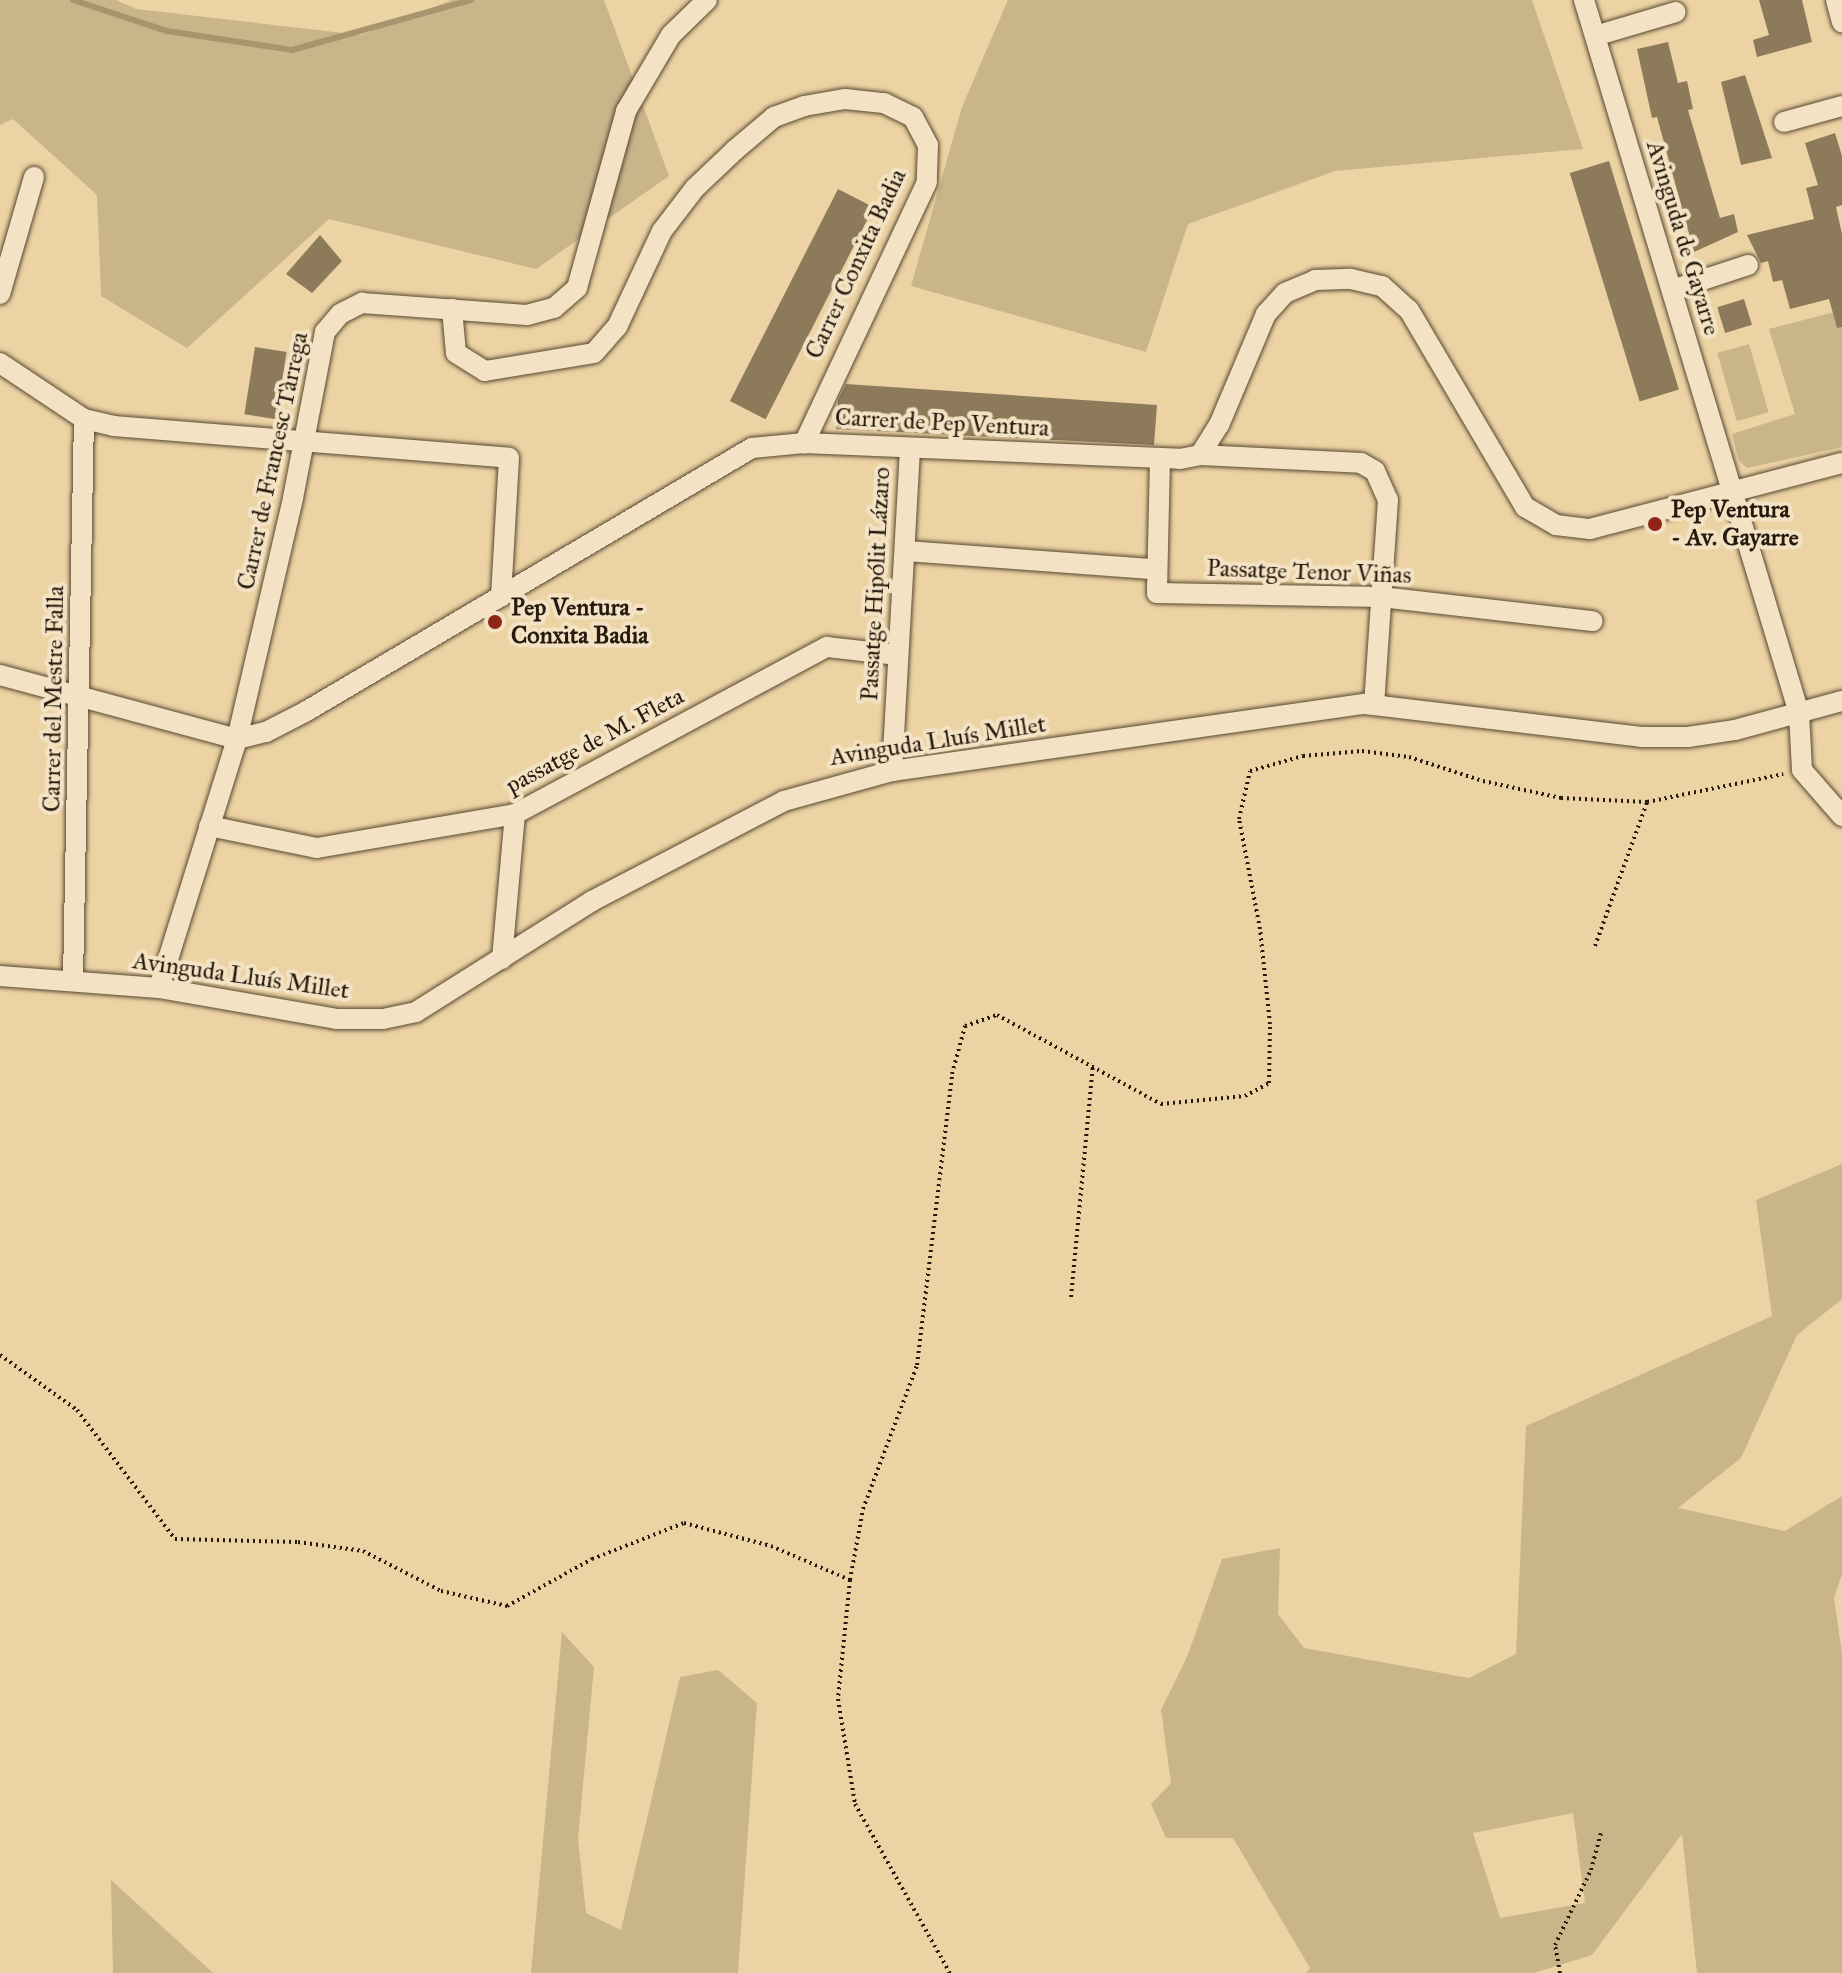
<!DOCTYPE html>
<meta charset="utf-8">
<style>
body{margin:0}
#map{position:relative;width:1842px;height:1973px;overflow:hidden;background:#ecd3a3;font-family:"IM FELL Great Primer",serif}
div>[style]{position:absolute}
.green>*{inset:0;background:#cab48a;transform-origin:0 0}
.stream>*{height:6px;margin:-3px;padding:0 3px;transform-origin:3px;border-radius:3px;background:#a99470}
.building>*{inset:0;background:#8d7a5b;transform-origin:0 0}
.path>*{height:4px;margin-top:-2px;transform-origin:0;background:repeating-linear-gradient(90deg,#261a0e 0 2px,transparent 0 6px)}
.roads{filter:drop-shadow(0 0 2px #584833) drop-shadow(0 0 2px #584833)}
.minor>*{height:20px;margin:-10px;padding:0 10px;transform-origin:10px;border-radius:10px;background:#f3e2c3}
.dots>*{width:22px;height:22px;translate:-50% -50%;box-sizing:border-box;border:4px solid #f3e2c3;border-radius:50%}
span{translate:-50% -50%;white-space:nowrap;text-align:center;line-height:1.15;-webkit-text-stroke:8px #f3e2c3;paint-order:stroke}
.street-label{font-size:24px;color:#261a0e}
.poi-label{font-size:24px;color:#261a0e;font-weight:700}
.left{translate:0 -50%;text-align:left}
</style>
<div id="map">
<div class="green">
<i style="clip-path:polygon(0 0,116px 0,136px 9px,361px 35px,452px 0,604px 0,669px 176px,536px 269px,329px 219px,187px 348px,101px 296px,97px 195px,13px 119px,0 125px)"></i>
<i style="clip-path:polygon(1008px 0,1532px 0,1583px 149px,1335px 171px,1188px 224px,1146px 352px,911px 286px,962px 107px)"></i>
<i style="clip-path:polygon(1842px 310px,1842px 447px,1747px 468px,1739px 461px,1732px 434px,1795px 414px,1769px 329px)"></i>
<i style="left:1749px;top:344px;width:71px;height:33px;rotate:74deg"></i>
<i style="clip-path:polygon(evenodd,1842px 1164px,1842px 1299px,1797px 1335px,1741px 1458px,1678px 1508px,1785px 1531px,1842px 1496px,1842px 1574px,1834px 1598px,1842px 1653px,1842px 1973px,1697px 1973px,1682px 1834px,1592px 1955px,1534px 1973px,1306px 1973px,1310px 1968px,1233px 1838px,1166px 1838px,1151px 1804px,1171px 1783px,1161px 1710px,1187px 1657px,1222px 1559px,1280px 1548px,1278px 1614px,1304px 1648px,1469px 1678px,1516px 1654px,1526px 1426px,1772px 1316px,1756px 1200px,1842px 1164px,1573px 1813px,1585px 1903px,1500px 1918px,1473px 1833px,1573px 1813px)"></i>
<i style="clip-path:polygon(562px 1632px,594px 1667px,578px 1839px,586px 1913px,621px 1930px,680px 1677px,718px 1670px,757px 1703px,738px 1973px,531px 1973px)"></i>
<i style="clip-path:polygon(111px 1880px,213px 1973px,113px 1973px)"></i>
</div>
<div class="stream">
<i style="left:73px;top:0;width:99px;rotate:18.3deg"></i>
<i style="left:167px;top:31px;width:126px;rotate:8.6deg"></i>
<i style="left:292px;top:50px;width:186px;rotate:-15.6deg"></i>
</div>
<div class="building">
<i style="clip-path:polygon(1759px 0,1802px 0,1812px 42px,1757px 57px,1753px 40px,1769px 35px)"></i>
<i style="clip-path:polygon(1668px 42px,1678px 83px,1687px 81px,1693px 109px,1688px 110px,1720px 218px,1734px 214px,1738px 232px,1694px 252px,1657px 117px,1652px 118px,1637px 49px)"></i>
<i style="clip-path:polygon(1745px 75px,1772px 158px,1741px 165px,1721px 82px)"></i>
<i style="clip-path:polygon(1835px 133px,1842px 156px,1842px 205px,1836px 207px,1842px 234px,1842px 327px,1837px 328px,1829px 299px,1790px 309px,1782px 280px,1773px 282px,1768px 261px,1761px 263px,1747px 235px,1814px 219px,1806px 188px,1818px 185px,1805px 143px)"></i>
<i style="left:1609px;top:161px;width:239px;height:41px;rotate:73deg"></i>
<i style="left:838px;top:189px;width:40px;height:238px;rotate:27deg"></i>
<i style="clip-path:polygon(320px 235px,342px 261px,312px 293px,286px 274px)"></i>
<i style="left:1744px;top:299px;width:27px;height:28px;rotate:73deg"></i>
<i style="left:255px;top:347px;width:32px;height:68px;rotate:9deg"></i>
<i style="clip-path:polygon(846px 384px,1157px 405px,1154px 445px,836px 429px,838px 400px)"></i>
</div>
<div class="path">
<i style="left:1595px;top:946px;width:153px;rotate:-70.1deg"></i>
<i style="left:1071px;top:1297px;width:234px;rotate:-84.6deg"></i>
<i style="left:0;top:1355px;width:95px;rotate:35.5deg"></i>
<i style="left:77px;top:1410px;width:162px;rotate:52.8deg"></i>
<i style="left:175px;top:1539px;width:123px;rotate:1.4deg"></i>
<i style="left:298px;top:1542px;width:66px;rotate:7.9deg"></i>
<i style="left:363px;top:1551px;width:88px;rotate:27.1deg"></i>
<i style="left:441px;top:1591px;width:68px;rotate:12.8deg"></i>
<i style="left:507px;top:1606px;width:97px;rotate:-28.9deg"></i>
<i style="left:592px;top:1559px;width:99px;rotate:-21.4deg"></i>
<i style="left:684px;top:1523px;width:90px;rotate:14.8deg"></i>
<i style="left:771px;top:1546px;width:86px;rotate:23.3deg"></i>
<i style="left:850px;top:1580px;width:72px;rotate:-79.6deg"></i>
<i style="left:863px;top:1509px;width:154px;rotate:-69.4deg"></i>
<i style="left:917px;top:1365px;width:293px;rotate:-83.1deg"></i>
<i style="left:952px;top:1074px;width:50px;rotate:-74.8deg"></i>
<i style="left:965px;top:1026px;width:34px;rotate:-19deg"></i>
<i style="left:997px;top:1015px;width:187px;rotate:28.5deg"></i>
<i style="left:1161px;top:1104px;width:84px;rotate:-5.4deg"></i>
<i style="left:1245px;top:1096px;width:27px;rotate:-28deg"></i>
<i style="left:1269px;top:1083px;width:59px;rotate:-89deg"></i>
<i style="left:1270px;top:1024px;width:96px;rotate:-96deg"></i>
<i style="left:1260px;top:929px;width:112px;rotate:-100.8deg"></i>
<i style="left:1239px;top:819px;width:49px;rotate:-77.1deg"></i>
<i style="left:1250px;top:771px;width:55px;rotate:-15.8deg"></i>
<i style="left:1303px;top:756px;width:59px;rotate:-4.8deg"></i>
<i style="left:1362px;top:751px;width:47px;rotate:7.3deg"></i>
<i style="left:1409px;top:757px;width:78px;rotate:18deg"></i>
<i style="left:1483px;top:781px;width:80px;rotate:12.3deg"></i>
<i style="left:1561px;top:798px;width:86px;rotate:2.7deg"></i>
<i style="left:1647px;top:802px;width:139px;rotate:-11.6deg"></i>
<i style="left:850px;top:1580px;width:120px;rotate:95.8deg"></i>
<i style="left:838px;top:1699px;width:106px;rotate:80.8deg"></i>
<i style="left:855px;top:1804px;width:194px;rotate:60.7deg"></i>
<i style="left:1560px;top:1973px;width:28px;rotate:-100deg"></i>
<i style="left:1555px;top:1945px;width:83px;rotate:-64.4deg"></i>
<i style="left:1591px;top:1870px;width:38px;rotate:-75deg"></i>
</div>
<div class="roads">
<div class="minor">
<i style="left:1584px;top:0;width:745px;rotate:73.22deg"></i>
<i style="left:1799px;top:713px;width:57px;rotate:87deg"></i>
<i style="left:1802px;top:770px;width:61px;rotate:49deg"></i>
<i style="left:1836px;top:0;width:23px;rotate:75deg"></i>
<i style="left:1595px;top:36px;width:84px;rotate:-16.5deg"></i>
<i style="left:1784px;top:122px;width:60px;rotate:-15.4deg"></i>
<i style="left:1672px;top:290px;width:80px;rotate:-18.2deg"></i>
<i style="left:0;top:294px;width:122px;rotate:-73.8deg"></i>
<i style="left:452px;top:309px;width:44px;rotate:84.8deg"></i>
<i style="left:456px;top:353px;width:34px;rotate:32deg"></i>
<i style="left:485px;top:371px;width:110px;rotate:-9.4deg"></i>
<i style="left:594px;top:353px;width:35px;rotate:-49deg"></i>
<i style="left:617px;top:327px;width:106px;rotate:-64.9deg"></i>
<i style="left:662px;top:231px;width:54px;rotate:-52.5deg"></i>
<i style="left:695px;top:188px;width:55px;rotate:-43.5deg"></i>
<i style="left:735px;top:150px;width:51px;rotate:-40.2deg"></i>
<i style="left:774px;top:117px;width:32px;rotate:-20deg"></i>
<i style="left:804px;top:106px;width:42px;rotate:-9.7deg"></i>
<i style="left:845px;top:99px;width:39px;rotate:6deg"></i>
<i style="left:884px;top:103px;width:32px;rotate:26deg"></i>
<i style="left:913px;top:117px;width:32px;rotate:62deg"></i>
<i style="left:928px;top:145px;width:37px;rotate:92deg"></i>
<i style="left:927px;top:182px;width:289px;rotate:115.2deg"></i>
<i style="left:0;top:363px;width:101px;rotate:33.7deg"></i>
<i style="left:84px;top:419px;width:31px;rotate:13deg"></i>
<i style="left:114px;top:426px;width:396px;rotate:4.6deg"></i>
<i style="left:509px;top:458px;width:139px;rotate:93.3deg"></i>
<i style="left:1200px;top:455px;width:161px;rotate:2.8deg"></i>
<i style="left:1361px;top:463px;width:16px;rotate:30deg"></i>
<i style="left:1375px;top:471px;width:32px;rotate:66deg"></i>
<i style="left:1388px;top:500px;width:205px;rotate:93.9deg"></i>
<i style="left:1160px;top:459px;width:134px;rotate:91.3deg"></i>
<i style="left:1157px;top:593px;width:224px;rotate:1deg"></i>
<i style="left:1381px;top:597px;width:213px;rotate:6.5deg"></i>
<i style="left:906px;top:551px;width:249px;rotate:4.2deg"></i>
<i style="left:0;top:675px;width:245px;rotate:15.1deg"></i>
<i style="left:237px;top:739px;width:30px;rotate:-14deg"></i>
<i style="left:266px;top:732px;width:44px;rotate:-27.1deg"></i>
<i style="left:305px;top:712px;width:519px;rotate:-30.57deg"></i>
<i style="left:752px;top:448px;width:52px;rotate:-5.5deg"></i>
<i style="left:804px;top:443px;width:376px;rotate:2.4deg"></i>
<i style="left:1180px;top:459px;width:20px;rotate:-11deg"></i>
<i style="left:1200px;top:455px;width:36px;rotate:-58deg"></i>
<i style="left:1219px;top:425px;width:121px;rotate:-67.1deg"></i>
<i style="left:1266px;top:314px;width:28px;rotate:-48deg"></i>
<i style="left:1285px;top:293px;width:33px;rotate:-23deg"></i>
<i style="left:1315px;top:280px;width:36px;rotate:-2deg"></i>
<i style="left:1351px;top:279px;width:32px;rotate:13deg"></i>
<i style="left:1382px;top:286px;width:36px;rotate:42deg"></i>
<i style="left:1409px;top:310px;width:229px;rotate:59.5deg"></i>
<i style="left:1525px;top:507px;width:36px;rotate:30deg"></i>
<i style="left:1556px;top:525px;width:34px;rotate:7deg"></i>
<i style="left:1590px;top:529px;width:260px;rotate:-14.7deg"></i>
<i style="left:892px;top:771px;width:323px;rotate:-86.8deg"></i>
<i style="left:209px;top:826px;width:110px;rotate:11.5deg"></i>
<i style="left:317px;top:848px;width:201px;rotate:-9.7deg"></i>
<i style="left:515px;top:814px;width:354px;rotate:-28.2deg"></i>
<i style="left:827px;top:647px;width:70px;rotate:6.5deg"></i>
<i style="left:502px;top:959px;width:146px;rotate:-84.9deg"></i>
<i style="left:0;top:976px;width:159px;rotate:4.3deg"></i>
<i style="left:159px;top:988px;width:180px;rotate:9.9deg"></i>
<i style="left:336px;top:1019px;width:47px"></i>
<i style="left:383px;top:1019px;width:34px;rotate:-12deg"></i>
<i style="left:416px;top:1012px;width:208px;rotate:-32.2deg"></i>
<i style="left:592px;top:901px;width:216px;rotate:-27.5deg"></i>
<i style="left:784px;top:801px;width:112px;rotate:-15.5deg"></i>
<i style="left:892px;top:771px;width:478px;rotate:-8.1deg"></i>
<i style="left:1365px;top:704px;width:278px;rotate:6.8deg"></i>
<i style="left:1641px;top:737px;width:47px"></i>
<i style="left:1688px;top:737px;width:48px;rotate:-8.5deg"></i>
<i style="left:1735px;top:730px;width:111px;rotate:-15.2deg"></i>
<i style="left:73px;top:980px;width:561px;rotate:-88.88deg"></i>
<i style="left:159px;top:988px;width:261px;rotate:-72.6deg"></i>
<i style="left:237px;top:739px;width:247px;rotate:-76.9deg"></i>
<i style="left:293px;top:498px;width:169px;rotate:-79.1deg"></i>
<i style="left:325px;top:332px;width:23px;rotate:-50deg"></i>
<i style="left:340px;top:314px;width:25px;rotate:-27deg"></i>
<i style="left:362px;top:303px;width:165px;rotate:4.2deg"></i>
<i style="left:527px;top:315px;width:28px;rotate:-15deg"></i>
<i style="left:554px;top:308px;width:30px;rotate:-41deg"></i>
<i style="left:577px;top:288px;width:184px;rotate:-74.5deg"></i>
<i style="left:626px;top:111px;width:88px;rotate:-59.4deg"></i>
<i style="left:671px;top:35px;width:50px;rotate:-44.2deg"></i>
</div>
</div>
<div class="dots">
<i style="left:1655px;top:524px;background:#8f2418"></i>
<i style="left:495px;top:622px;background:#8f2418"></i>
</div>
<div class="street-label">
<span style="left:1683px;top:238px;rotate:73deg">Avinguda de Gayarre</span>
<span style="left:856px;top:264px;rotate:-65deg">Carrer Conxita Badia</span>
<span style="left:942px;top:423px;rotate:3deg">Carrer de Pep Ventura</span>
<span style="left:273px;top:461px;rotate:-78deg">Carrer de Francesc Tàrrega</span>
<span style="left:1309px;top:572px;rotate:2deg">Passatge Tenor Viñas</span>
<span style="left:876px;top:584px;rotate:-87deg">Passatge Hipólit Lázaro</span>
<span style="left:54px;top:699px;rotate:-89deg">Carrer del Mestre Falla</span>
<span style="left:595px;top:741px;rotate:-28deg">passatge de M. Fleta</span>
<span style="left:938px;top:741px;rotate:-9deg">Avinguda Lluís Millet</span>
<span style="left:241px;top:976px;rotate:8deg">Avinguda Lluís Millet</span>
</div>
<div class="poi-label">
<span class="left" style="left:1671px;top:524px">Pep Ventura<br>- Av. Gayarre</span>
<span class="left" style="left:511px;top:622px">Pep Ventura -<br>Conxita Badia</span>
</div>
</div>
